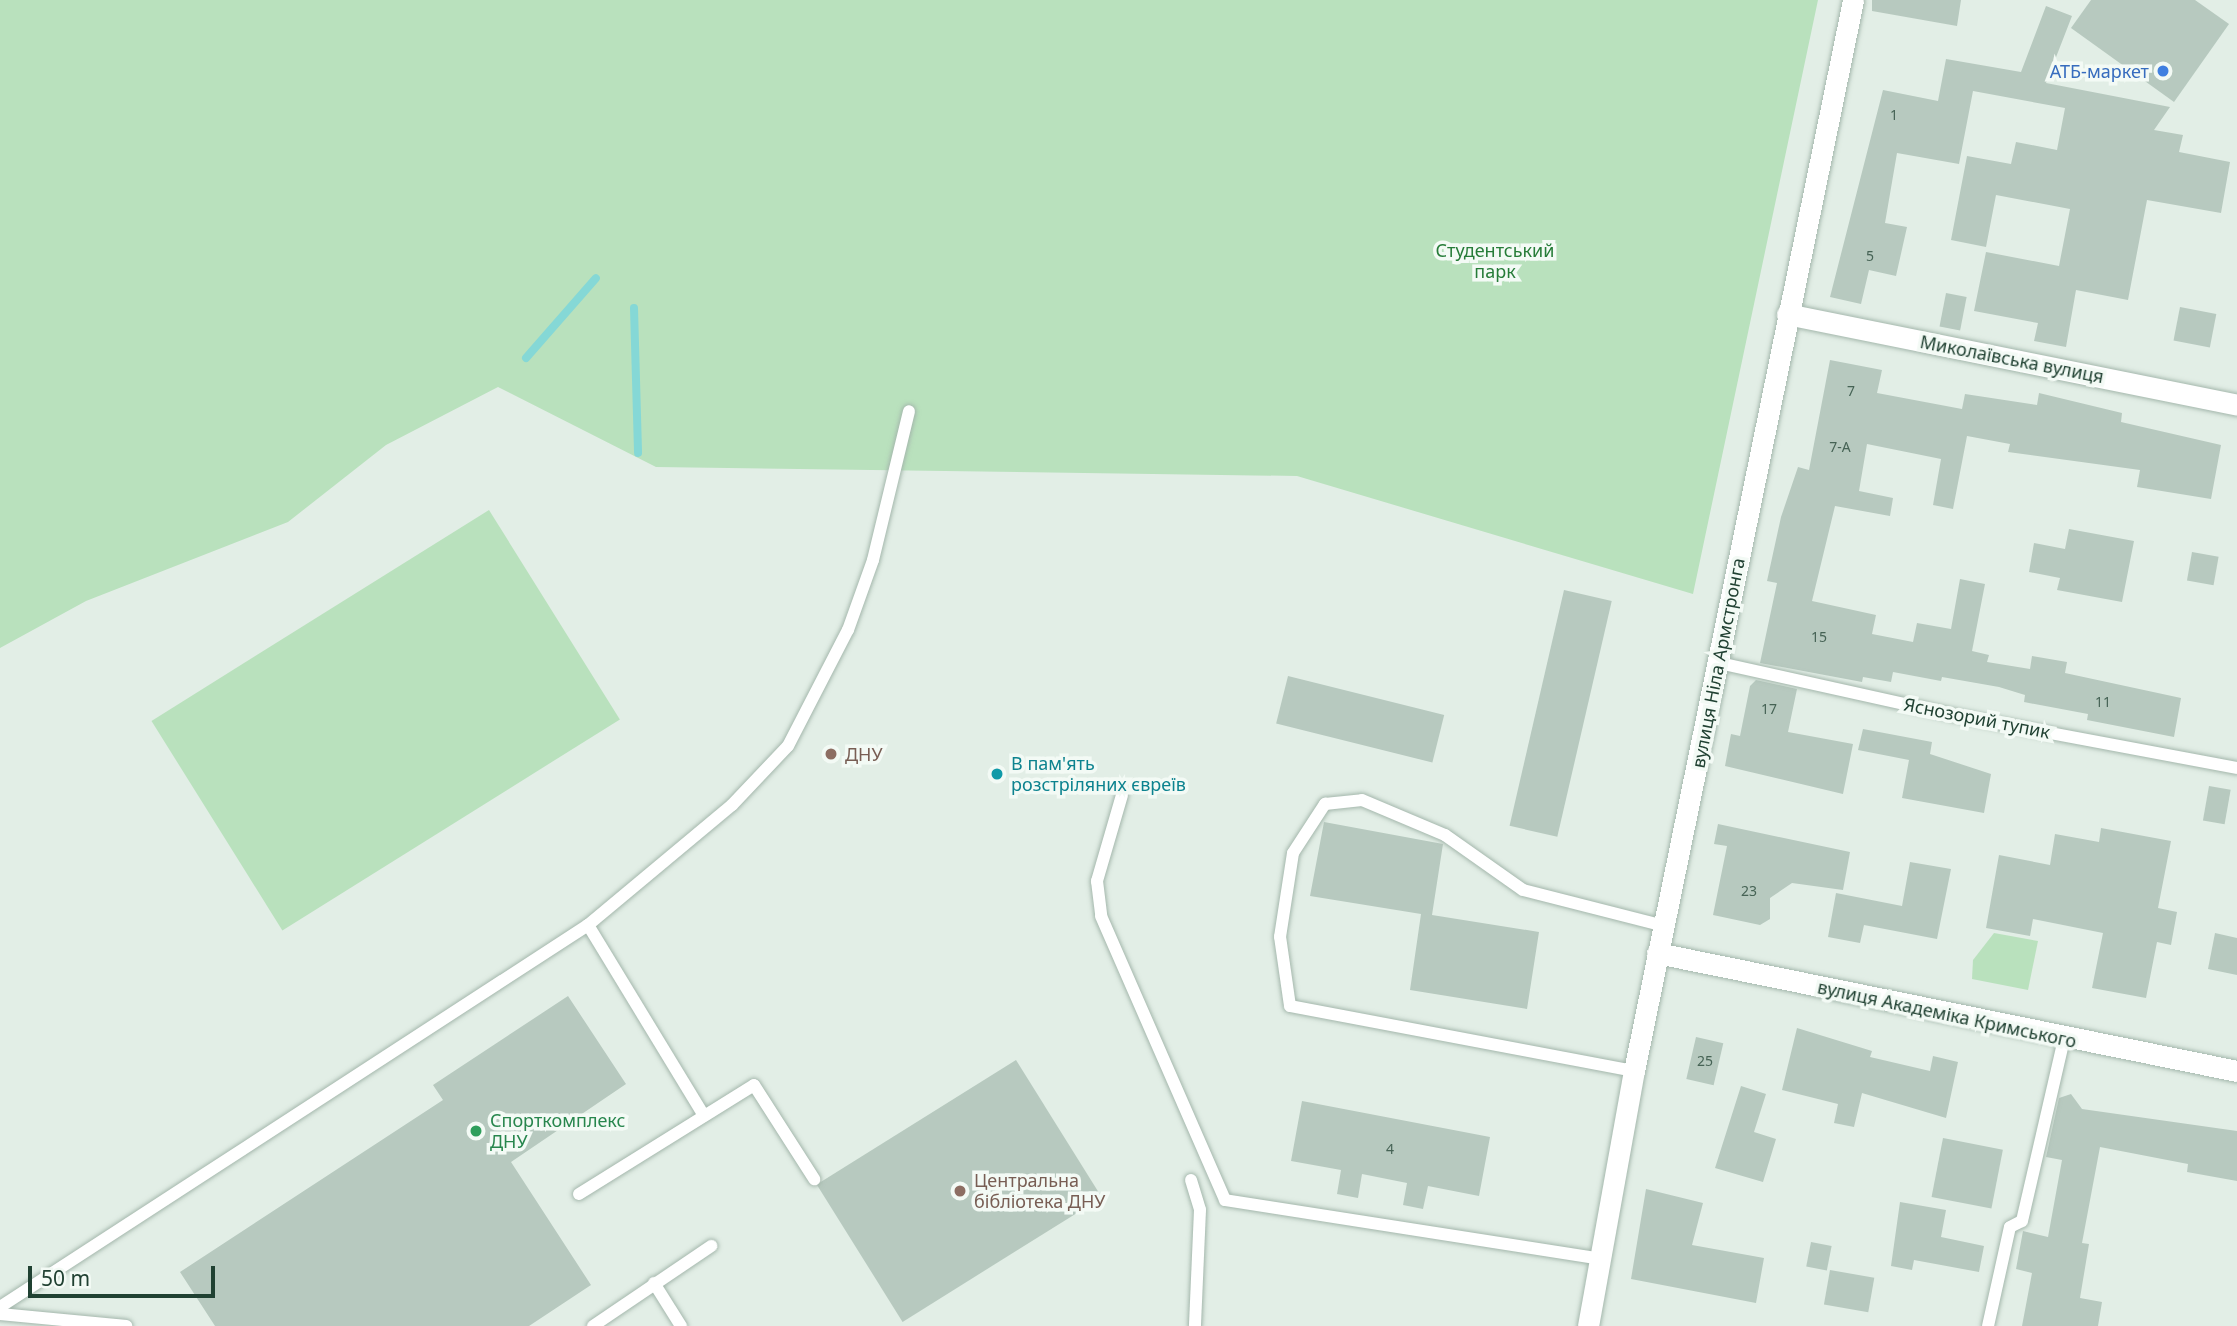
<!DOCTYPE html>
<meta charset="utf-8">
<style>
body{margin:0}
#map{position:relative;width:2237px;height:1326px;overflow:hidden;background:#e2eee6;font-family:"Noto Sans",sans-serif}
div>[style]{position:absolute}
.green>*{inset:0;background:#b9e1bd;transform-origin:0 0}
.stream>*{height:8px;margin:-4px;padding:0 4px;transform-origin:4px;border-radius:4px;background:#85d8d6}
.building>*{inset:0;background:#b7c9bf;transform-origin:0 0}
.roads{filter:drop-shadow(0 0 2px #a4b7ac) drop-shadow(0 0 2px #a4b7ac)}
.lane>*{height:12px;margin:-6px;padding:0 6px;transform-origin:6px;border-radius:6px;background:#fff}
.street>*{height:21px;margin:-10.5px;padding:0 10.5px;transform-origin:10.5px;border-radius:10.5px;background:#fff}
.dots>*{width:19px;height:19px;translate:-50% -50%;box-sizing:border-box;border:4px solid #f3faf5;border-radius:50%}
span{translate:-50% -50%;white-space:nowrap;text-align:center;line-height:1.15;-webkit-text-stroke:7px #f3faf5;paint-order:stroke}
.number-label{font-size:14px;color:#466355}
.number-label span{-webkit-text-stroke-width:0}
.shop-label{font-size:18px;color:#366cbe}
.right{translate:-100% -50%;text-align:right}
.park-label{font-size:18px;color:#267c38}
.street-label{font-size:18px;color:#204132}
.education-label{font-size:18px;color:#785e54}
.left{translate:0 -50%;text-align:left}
.culture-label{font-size:18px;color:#0d838f}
.leisure-label{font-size:18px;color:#27864d}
.scale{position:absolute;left:28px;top:1266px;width:187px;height:32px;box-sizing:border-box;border:4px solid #204132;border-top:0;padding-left:9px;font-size:21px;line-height:24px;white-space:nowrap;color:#204132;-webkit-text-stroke:5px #f3faf5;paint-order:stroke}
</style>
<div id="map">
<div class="green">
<i style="clip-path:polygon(0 0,1818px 0,1693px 594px,1297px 476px,656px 467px,498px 387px,386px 445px,288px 522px,86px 601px,0 648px)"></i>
<i style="left:489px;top:510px;width:247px;height:398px;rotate:58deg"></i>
<i style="clip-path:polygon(1994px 933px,2038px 941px,2028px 990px,1972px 979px,1973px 960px)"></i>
</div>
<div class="stream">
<i style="left:634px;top:308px;width:145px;rotate:88.4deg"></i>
<i style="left:526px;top:358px;width:106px;rotate:-48.8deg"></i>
</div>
<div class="building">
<i style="clip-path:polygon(1872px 0,1961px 0,1957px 26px,1872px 11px)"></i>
<i style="clip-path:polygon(2091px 0,2195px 0,2229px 24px,2174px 102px,2071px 28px)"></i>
<i style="clip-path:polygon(2046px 6px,2072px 16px,2046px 83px,2170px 107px,2154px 130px,2183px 135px,2179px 152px,2230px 162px,2221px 213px,2147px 200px,2128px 300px,2076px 290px,2066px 347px,2034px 341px,2038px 323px,1974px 311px,1986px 252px,2059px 266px,2070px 209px,1996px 195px,1986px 247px,1951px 240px,1967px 156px,2011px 164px,2016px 142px,2057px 150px,2065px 108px,1973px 91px,1959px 164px,1897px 153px,1885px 223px,1907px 227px,1896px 276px,1869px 270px,1861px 304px,1830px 297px,1883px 90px,1938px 101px,1946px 59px,2021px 72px)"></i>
<i style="left:1946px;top:293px;width:21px;height:34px;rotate:11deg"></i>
<i style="left:2180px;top:307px;width:37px;height:34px;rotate:11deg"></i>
<i style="clip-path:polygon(1830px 360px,1882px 370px,1877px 393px,1962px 409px,1965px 394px,2037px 405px,2039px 393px,2122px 413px,2121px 422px,2221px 445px,2211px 499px,2137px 487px,2140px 470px,2008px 452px,2010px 444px,1967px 436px,1953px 509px,1933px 505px,1941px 459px,1867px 444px,1859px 491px,1893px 498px,1890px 516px,1835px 506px,1812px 601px,1876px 615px,1872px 634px,1913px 642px,1917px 623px,1951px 629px,1960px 579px,1985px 584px,1972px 651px,1989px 655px,1987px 662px,2030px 669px,2032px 656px,2067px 662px,2065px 673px,2181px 698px,2174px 737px,2087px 720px,2088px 714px,2024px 702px,2025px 695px,1999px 687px,1942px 677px,1941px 681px,1893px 672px,1891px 682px,1863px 677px,1862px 682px,1760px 663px,1777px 583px,1767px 581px,1781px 517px,1798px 467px,1809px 470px)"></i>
<i style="clip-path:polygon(2069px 529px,2134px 541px,2122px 602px,2057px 590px,2060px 578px,2029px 572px,2034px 543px,2065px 549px)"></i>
<i style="left:2192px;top:552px;width:27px;height:29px;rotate:10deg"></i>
<i style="left:1564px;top:590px;width:49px;height:242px;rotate:13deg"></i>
<i style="left:1288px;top:676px;width:161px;height:49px;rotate:14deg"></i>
<i style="clip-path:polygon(1756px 680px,1797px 689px,1788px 732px,1853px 744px,1843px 794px,1725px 766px,1731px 734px,1740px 736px,1750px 686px)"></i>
<i style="clip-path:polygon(1863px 729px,1932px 742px,1930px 754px,1991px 774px,1984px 813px,1902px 798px,1909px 760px,1858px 750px)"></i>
<i style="left:2209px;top:786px;width:22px;height:35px;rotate:10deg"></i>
<i style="clip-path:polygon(1324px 822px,1443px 844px,1432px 915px,1539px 932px,1527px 1009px,1410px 990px,1421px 914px,1310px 896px)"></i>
<i style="clip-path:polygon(1718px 824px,1850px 852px,1843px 890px,1792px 883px,1770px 898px,1770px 919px,1760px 925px,1713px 915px,1727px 846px,1714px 844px)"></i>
<i style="clip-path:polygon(2101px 828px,2171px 841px,2158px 908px,2177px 912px,2171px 945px,2157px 942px,2146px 998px,2092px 988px,2103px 933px,2033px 919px,2030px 936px,1986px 928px,1999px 855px,2050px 865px,2055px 834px,2099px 842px)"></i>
<i style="clip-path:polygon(1910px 862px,1951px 869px,1937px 939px,1864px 925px,1860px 943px,1828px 937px,1836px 893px,1902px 906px)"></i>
<i style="clip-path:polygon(2215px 933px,2237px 938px,2237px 975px,2208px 969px)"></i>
<i style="clip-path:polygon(568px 996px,626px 1084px,511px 1162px,591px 1285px,529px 1326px,215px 1326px,180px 1272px,443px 1100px,433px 1085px)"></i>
<i style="clip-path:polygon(1797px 1028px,1872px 1051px,1870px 1057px,1930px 1071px,1933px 1056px,1958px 1062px,1946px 1118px,1862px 1093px,1854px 1127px,1834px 1123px,1838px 1104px,1782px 1090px)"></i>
<i style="left:1696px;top:1037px;width:28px;height:43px;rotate:13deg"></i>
<i style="left:1016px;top:1060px;width:162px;height:235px;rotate:58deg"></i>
<i style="clip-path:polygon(1741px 1086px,1766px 1094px,1754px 1132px,1776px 1139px,1763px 1182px,1715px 1168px)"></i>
<i style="clip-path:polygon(2071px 1094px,2082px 1109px,2237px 1131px,2237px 1181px,2187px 1172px,2188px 1164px,2100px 1147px,2082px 1243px,2089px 1244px,2080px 1298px,2102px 1302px,2098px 1326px,2022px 1326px,2032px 1273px,2016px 1269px,2023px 1231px,2048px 1237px,2062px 1160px,2046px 1157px,2059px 1098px)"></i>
<i style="clip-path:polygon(1302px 1101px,1490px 1137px,1479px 1196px,1428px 1186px,1423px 1209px,1403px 1205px,1407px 1183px,1362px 1174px,1358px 1198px,1337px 1194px,1341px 1170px,1291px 1161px)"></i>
<i style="left:1943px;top:1138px;width:61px;height:60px;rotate:11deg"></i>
<i style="clip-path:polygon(1646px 1189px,1703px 1203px,1692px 1245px,1764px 1258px,1756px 1303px,1631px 1279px)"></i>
<i style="clip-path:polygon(1900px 1202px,1946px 1210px,1941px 1237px,1984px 1246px,1979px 1272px,1914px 1260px,1912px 1270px,1891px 1266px)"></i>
<i style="left:1811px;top:1242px;width:21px;height:25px;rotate:11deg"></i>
<i style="left:1830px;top:1270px;width:45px;height:35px;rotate:10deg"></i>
</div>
<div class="roads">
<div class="lane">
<i style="left:1719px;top:663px;width:241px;rotate:12.5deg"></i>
<i style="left:1954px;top:715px;width:288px;rotate:10.6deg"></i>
<i style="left:1122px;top:795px;width:90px;rotate:106.2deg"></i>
<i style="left:1097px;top:881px;width:35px;rotate:83deg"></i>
<i style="left:1101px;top:916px;width:310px;rotate:66.4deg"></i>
<i style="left:1225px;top:1200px;width:382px;rotate:8.9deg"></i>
<i style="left:588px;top:925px;width:187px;rotate:-39.8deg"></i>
<i style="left:732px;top:805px;width:81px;rotate:-46.5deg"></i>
<i style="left:788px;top:746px;width:131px;rotate:-62.7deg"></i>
<i style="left:848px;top:630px;width:74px;rotate:-70.3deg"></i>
<i style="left:873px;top:560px;width:153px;rotate:-76.4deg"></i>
<i style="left:1634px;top:1071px;width:350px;rotate:-169.3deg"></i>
<i style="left:1290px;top:1006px;width:70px;rotate:-98.2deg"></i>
<i style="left:1280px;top:937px;width:85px;rotate:-81.2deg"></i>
<i style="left:1293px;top:853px;width:59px;rotate:-56.9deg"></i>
<i style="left:1325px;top:804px;width:37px;rotate:-6deg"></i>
<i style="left:1362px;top:800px;width:90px;rotate:22.9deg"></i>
<i style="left:1445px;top:835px;width:95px;rotate:35.2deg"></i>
<i style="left:1523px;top:890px;width:146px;rotate:14.3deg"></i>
<i style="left:1191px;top:1180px;width:31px;rotate:73deg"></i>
<i style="left:1200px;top:1210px;width:116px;rotate:92.5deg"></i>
<i style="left:579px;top:1194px;width:206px;rotate:-31.9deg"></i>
<i style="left:754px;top:1085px;width:112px;rotate:57.4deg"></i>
<i style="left:654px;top:1283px;width:51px;rotate:57.9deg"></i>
<i style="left:0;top:1307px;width:701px;rotate:-33.01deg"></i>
<i style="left:588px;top:925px;width:223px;rotate:58.7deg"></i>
<i style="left:0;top:1314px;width:127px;rotate:5.4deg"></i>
<i style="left:593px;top:1326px;width:143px;rotate:-34.1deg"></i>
<i style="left:1988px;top:1326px;width:101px;rotate:-77.5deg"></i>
<i style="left:2010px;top:1227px;width:13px;rotate:-27deg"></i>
<i style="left:2022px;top:1221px;width:187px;rotate:-77deg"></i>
</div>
<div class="street">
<i style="left:1787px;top:314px;width:459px;rotate:11.4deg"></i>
<i style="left:1657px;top:953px;width:592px;rotate:11.5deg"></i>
<i style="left:1588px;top:1326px;width:259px;rotate:-79.8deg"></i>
<i style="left:1634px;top:1071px;width:1093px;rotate:-78.44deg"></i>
</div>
</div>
<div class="dots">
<i style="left:2163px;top:71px;background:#3f7fe0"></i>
<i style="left:831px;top:754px;background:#8d6e63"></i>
<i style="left:997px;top:774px;background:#0f9aa8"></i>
<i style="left:476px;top:1131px;background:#2e9e5b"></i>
<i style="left:960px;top:1191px;background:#8d6e63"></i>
</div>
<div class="number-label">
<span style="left:1894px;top:115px">1</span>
<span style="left:1870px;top:256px">5</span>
<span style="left:1851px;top:391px">7</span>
<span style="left:1840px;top:447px">7-А</span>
<span style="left:1819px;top:637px">15</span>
<span style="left:2103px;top:702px">11</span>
<span style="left:1769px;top:709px">17</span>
<span style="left:1749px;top:891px">23</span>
<span style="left:1705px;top:1061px">25</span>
<span style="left:1390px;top:1149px">4</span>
</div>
<div class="shop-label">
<span class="right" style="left:2149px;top:71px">АТБ-маркет</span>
</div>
<div class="park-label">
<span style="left:1495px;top:261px">Студентський<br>парк</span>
</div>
<div class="street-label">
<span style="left:2012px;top:359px;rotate:11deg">Миколаївська вулиця</span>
<span style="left:1718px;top:663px;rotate:-79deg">вулиця Ніла Армстронга</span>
<span style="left:1977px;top:718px;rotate:11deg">Яснозорий тупик</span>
<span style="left:1947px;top:1014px;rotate:12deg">вулиця Академіка Кримського</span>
</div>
<div class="education-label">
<span class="left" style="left:845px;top:754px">ДНУ</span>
<span class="left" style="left:974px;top:1191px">Центральна<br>бібліотека ДНУ</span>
</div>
<div class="culture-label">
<span class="left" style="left:1011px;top:774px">В пам'ять<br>розстріляних євреїв</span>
</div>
<div class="leisure-label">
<span class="left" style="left:490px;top:1131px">Спорткомплекс<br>ДНУ</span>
</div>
<div class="scale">50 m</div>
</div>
